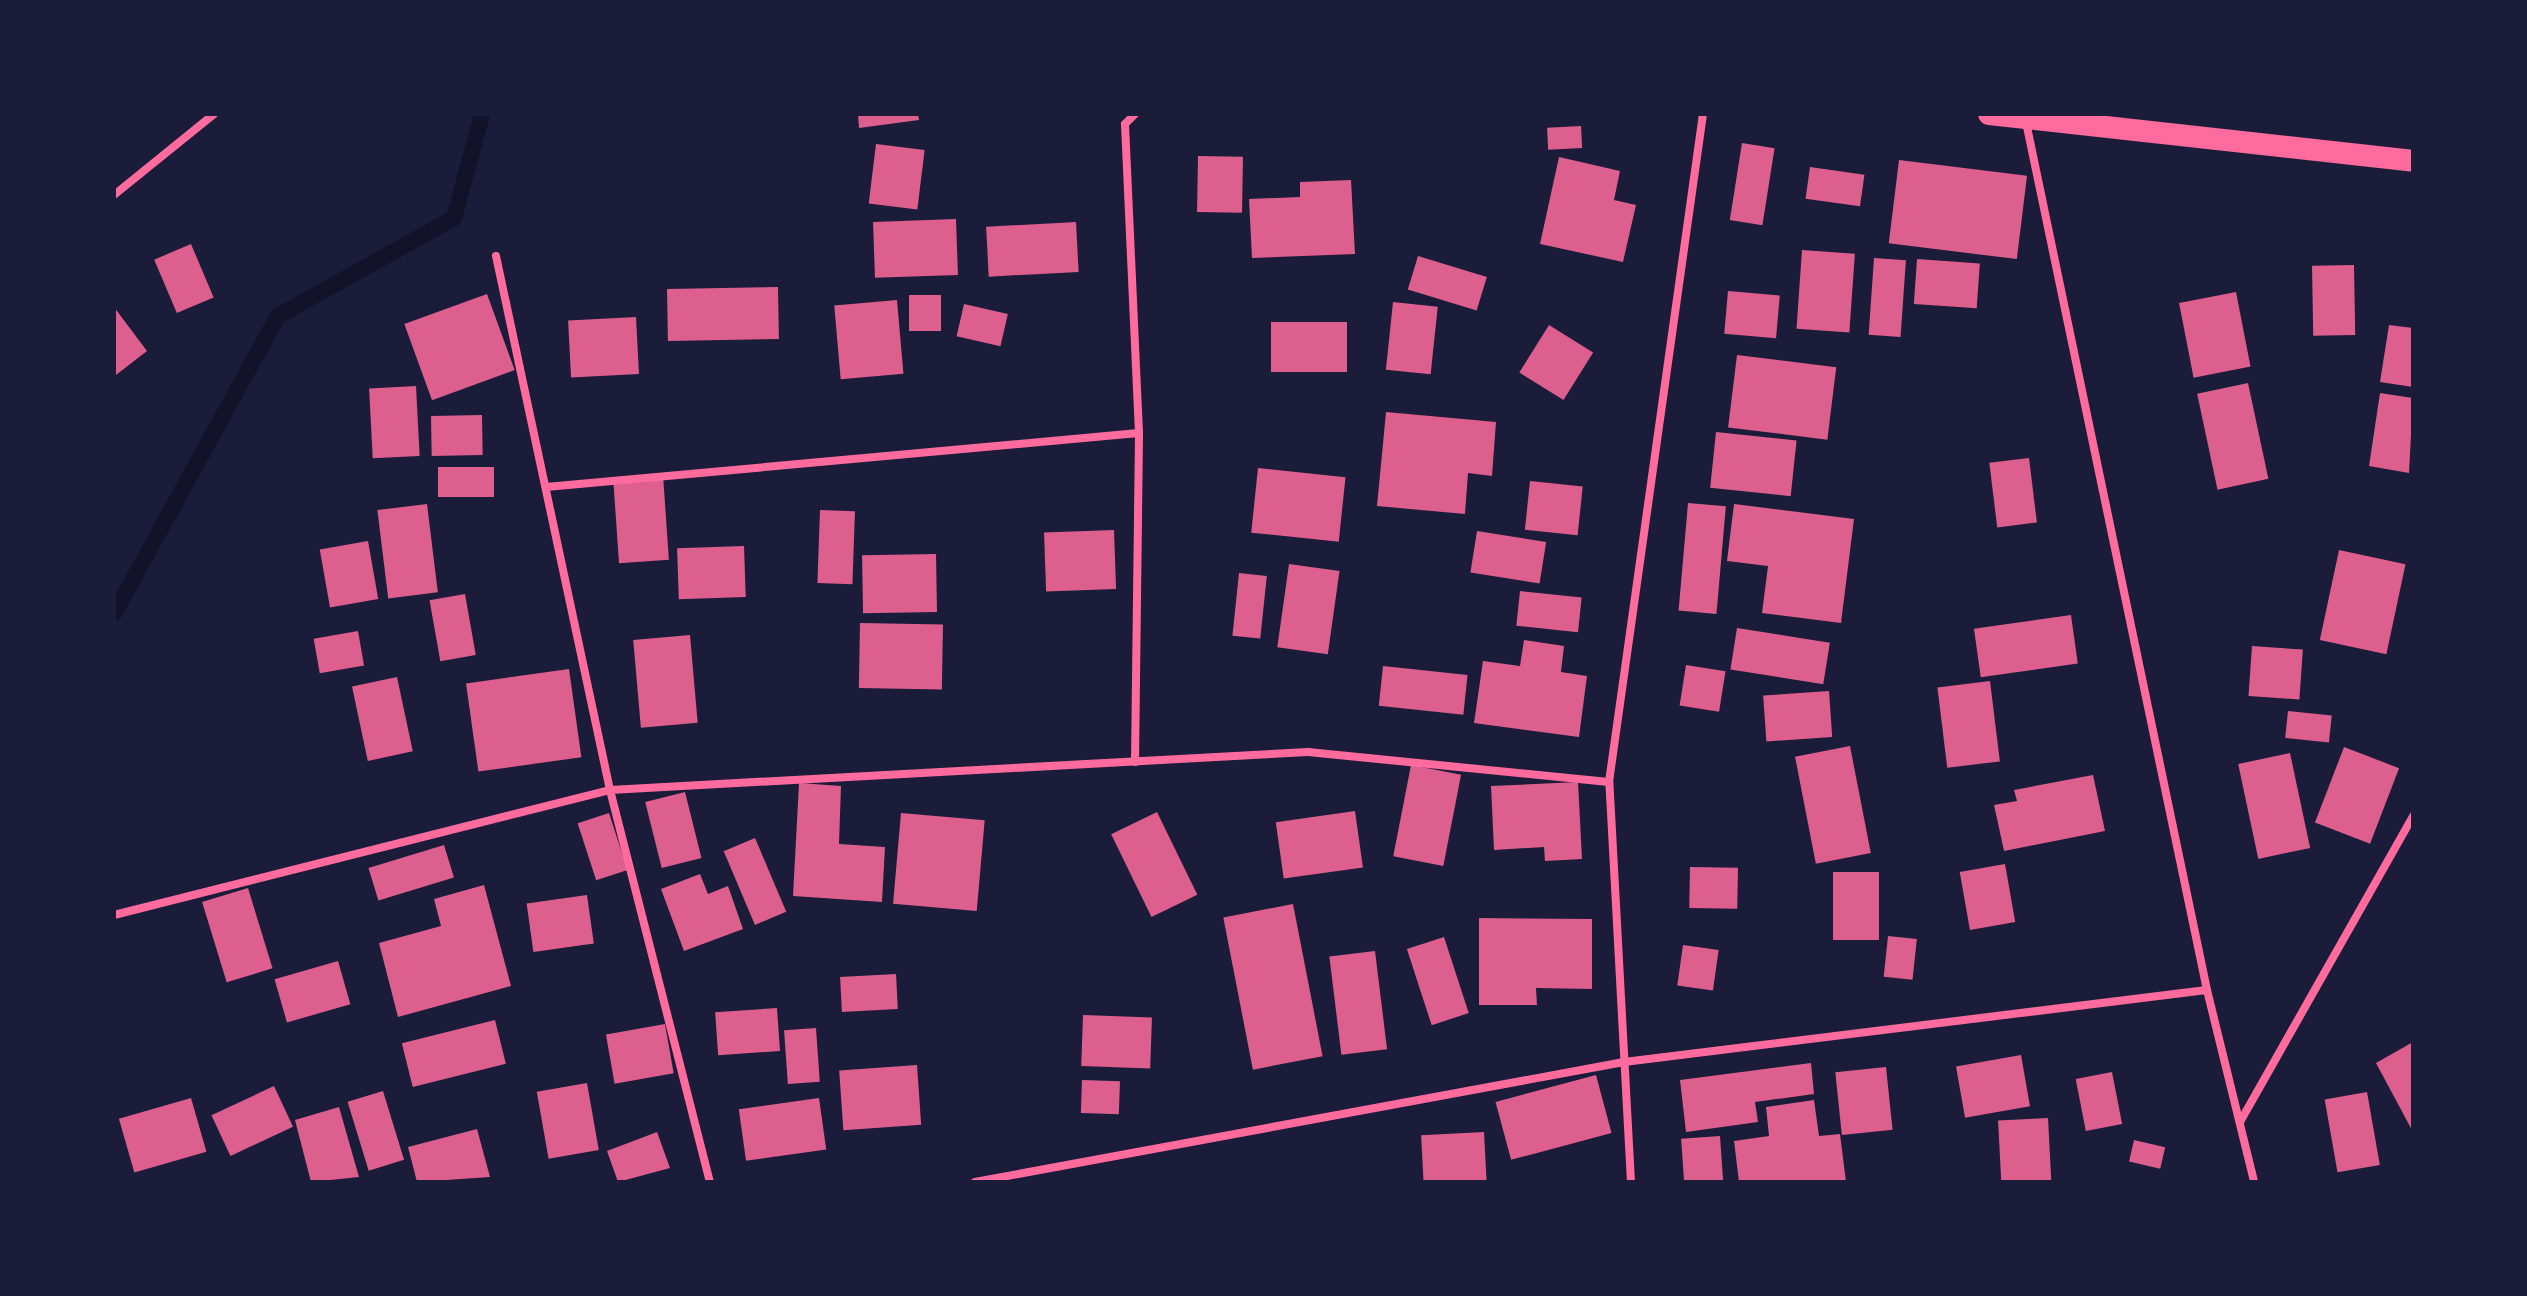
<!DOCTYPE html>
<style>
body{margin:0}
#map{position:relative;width:2527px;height:1296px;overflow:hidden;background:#1b1b3a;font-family:"DejaVu Sans",sans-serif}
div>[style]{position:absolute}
.stream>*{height:16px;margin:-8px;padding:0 8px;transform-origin:8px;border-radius:8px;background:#12122b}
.building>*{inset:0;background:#dd5f8e;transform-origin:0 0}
.minor>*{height:8px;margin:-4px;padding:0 4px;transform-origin:4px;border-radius:4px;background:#ff6b9d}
.trunk>*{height:22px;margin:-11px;padding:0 11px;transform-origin:11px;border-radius:11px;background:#ff6b9d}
span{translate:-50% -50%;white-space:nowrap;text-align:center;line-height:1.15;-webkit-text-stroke:6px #1b1b3a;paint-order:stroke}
.frame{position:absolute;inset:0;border:116px solid #1b1b3a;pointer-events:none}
</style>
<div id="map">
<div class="stream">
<i style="left:114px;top:614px;width:340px;rotate:-61.2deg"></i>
<i style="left:278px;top:316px;width:201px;rotate:-29.1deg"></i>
<i style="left:454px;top:218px;width:108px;rotate:-74.9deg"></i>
</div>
<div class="building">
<i style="clip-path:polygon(858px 114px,918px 114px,919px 120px,859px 128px)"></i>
<i style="left:1581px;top:126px;width:22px;height:34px;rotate:87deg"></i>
<i style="left:1742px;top:143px;width:33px;height:78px;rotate:9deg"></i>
<i style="left:876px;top:144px;width:49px;height:60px;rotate:7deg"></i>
<i style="left:1198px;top:156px;width:45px;height:56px;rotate:1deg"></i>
<i style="clip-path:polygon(1559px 157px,1620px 171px,1614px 200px,1636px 205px,1623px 262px,1540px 244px)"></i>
<i style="left:1899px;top:160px;width:129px;height:84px;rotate:7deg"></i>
<i style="left:1810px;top:167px;width:55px;height:32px;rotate:8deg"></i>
<i style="clip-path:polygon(1351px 180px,1355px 254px,1252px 258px,1249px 199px,1300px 197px,1300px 182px)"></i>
<i style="left:956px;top:219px;width:56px;height:83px;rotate:88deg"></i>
<i style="left:1076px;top:222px;width:50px;height:90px;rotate:87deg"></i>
<i style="left:191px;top:244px;width:58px;height:40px;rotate:67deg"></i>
<i style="left:1802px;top:250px;width:53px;height:79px;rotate:4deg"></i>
<i style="left:1418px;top:256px;width:72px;height:35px;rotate:17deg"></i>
<i style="left:1874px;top:258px;width:32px;height:77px;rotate:4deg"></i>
<i style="left:1917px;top:259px;width:63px;height:45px;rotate:4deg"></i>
<i style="left:2354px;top:265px;width:70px;height:42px;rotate:89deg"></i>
<i style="left:778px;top:287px;width:52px;height:111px;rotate:89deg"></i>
<i style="left:1728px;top:291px;width:52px;height:43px;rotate:5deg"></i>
<i style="left:2236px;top:292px;width:76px;height:58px;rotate:79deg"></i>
<i style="left:487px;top:294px;width:81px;height:88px;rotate:70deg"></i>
<i style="left:909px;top:295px;width:32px;height:36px"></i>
<i style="left:897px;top:300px;width:74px;height:63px;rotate:85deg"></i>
<i style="left:1393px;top:302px;width:45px;height:68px;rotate:6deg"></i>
<i style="left:964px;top:304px;width:45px;height:33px;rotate:13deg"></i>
<i style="clip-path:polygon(114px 307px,147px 351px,116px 375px,114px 373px)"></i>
<i style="left:636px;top:317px;width:57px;height:68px;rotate:87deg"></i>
<i style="left:1347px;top:322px;width:50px;height:76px;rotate:90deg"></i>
<i style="left:1549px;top:325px;width:52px;height:56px;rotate:32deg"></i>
<i style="clip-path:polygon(2389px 325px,2413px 328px,2413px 387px,2380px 382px)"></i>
<i style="left:1737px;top:355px;width:100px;height:73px;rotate:7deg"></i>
<i style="left:2248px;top:383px;width:98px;height:52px;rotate:78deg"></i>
<i style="left:416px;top:386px;width:70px;height:47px;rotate:87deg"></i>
<i style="clip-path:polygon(2380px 393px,2413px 398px,2409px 473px,2369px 466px)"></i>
<i style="clip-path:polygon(1386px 412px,1496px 422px,1492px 476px,1468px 473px,1465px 514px,1377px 506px)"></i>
<i style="left:482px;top:415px;width:40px;height:51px;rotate:89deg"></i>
<i style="left:1716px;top:432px;width:81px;height:56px;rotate:6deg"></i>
<i style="left:2029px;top:458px;width:65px;height:40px;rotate:83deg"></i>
<i style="left:438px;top:467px;width:56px;height:30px"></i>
<i style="left:1258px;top:468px;width:88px;height:65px;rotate:6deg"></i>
<i style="left:663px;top:475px;width:85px;height:50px;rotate:86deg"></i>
<i style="left:1530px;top:481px;width:53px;height:49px;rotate:6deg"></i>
<i style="left:1688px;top:503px;width:38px;height:108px;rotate:5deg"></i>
<i style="left:427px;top:504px;width:89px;height:50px;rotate:83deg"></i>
<i style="clip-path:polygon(1734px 504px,1854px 519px,1841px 623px,1762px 613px,1768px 566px,1727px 561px)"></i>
<i style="left:820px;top:510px;width:35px;height:73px;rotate:2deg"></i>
<i style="left:1114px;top:530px;width:59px;height:70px;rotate:88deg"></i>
<i style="left:1477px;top:531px;width:70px;height:42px;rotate:9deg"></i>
<i style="left:368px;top:541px;width:59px;height:49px;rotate:80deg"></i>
<i style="left:744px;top:546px;width:51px;height:67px;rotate:88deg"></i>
<i style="left:2339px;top:550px;width:68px;height:92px;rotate:12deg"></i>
<i style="left:936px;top:554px;width:58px;height:74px;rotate:89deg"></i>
<i style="left:1289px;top:564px;width:51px;height:84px;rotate:8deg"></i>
<i style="left:1239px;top:573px;width:28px;height:63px;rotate:6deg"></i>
<i style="left:1520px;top:591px;width:62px;height:35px;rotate:6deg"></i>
<i style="left:465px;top:594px;width:62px;height:36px;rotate:80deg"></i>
<i style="left:2071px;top:615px;width:49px;height:98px;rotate:82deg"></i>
<i style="left:860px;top:623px;width:83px;height:65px;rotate:1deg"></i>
<i style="left:1737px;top:628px;width:94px;height:42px;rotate:9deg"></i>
<i style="left:358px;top:631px;width:35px;height:45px;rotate:80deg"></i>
<i style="left:690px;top:635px;width:88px;height:57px;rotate:85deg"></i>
<i style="clip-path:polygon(1524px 640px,1564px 646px,1561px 672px,1587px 676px,1579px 737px,1474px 723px,1483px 661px,1520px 666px)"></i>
<i style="left:2252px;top:646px;width:51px;height:50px;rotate:4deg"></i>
<i style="left:1686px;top:665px;width:40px;height:41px;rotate:9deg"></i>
<i style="left:1383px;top:666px;width:85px;height:40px;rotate:6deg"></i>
<i style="left:569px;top:669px;width:89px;height:104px;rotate:82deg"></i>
<i style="left:397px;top:677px;width:76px;height:46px;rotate:78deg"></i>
<i style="left:1990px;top:681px;width:81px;height:53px;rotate:83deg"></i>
<i style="left:1829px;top:691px;width:46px;height:66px;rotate:86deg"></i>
<i style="left:2288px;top:711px;width:44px;height:27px;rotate:6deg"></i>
<i style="left:1850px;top:746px;width:109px;height:56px;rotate:79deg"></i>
<i style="left:2344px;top:747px;width:59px;height:81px;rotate:21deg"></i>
<i style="left:2290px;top:753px;width:97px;height:53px;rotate:78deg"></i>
<i style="left:1411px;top:765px;width:51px;height:93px;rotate:11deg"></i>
<i style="clip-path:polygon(2093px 775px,2105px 831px,2004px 851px,1994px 805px,2017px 801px,2014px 790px)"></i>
<i style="clip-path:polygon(1578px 782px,1582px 859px,1545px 861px,1544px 847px,1494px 850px,1491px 786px)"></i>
<i style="clip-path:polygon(799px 783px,841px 786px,839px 844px,885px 847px,882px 902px,793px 896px)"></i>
<i style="left:685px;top:792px;width:68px;height:41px;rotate:76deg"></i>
<i style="left:1355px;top:811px;width:57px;height:80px;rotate:82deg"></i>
<i style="left:1157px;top:812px;width:92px;height:51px;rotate:64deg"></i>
<i style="left:609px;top:813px;width:60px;height:33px;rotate:72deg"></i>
<i style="left:901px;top:813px;width:84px;height:91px;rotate:5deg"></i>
<i style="left:755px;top:838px;width:80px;height:34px;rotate:67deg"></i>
<i style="left:444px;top:845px;width:34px;height:79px;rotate:73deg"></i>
<i style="left:2005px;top:864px;width:59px;height:46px;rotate:80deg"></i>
<i style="left:1690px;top:867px;width:48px;height:41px;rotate:1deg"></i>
<i style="left:1879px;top:872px;width:68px;height:46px;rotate:90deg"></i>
<i style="clip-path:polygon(700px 874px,708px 894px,728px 886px,743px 929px,684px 951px,661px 889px)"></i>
<i style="clip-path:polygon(484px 885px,511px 986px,398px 1017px,379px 943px,441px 926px,434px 899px)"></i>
<i style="left:248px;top:888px;width:84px;height:48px;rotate:73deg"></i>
<i style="left:587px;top:895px;width:49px;height:61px;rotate:82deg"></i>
<i style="left:1293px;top:904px;width:155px;height:71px;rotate:79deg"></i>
<i style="clip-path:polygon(1479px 918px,1592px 919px,1592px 989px,1536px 988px,1537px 1005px,1479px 1005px)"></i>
<i style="left:1888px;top:936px;width:29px;height:41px;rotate:6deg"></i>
<i style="left:1444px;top:937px;width:80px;height:39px;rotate:72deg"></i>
<i style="left:1683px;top:945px;width:36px;height:41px;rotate:8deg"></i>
<i style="left:1375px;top:951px;width:99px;height:46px;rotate:83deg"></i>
<i style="left:338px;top:961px;width:45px;height:66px;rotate:74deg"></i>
<i style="left:896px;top:974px;width:35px;height:56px;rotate:87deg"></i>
<i style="left:777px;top:1008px;width:43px;height:62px;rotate:86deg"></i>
<i style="left:1083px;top:1015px;width:69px;height:51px;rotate:2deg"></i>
<i style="left:495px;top:1020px;width:45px;height:96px;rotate:76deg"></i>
<i style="left:665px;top:1024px;width:50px;height:60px;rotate:80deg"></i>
<i style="left:816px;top:1028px;width:54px;height:32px;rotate:86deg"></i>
<i style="clip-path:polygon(2413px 1042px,2413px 1132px,2376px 1063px)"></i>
<i style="left:2021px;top:1055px;width:52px;height:66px;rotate:80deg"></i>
<i style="clip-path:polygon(1811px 1063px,1814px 1094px,1755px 1102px,1758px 1122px,1686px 1132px,1680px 1080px)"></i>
<i style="left:917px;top:1065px;width:60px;height:78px;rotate:86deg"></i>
<i style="left:1886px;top:1067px;width:63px;height:51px;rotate:84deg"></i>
<i style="left:2112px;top:1072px;width:53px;height:37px;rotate:79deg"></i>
<i style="left:1596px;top:1075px;width:60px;height:104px;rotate:75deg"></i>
<i style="left:1082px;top:1080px;width:38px;height:33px;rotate:2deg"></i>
<i style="left:587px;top:1083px;width:68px;height:51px;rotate:80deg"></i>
<i style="left:274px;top:1086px;width:45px;height:69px;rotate:65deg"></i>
<i style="left:383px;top:1091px;width:72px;height:37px;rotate:73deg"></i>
<i style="left:2367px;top:1092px;width:74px;height:43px;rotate:80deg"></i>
<i style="left:191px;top:1098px;width:56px;height:75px;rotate:74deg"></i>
<i style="left:819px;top:1098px;width:52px;height:81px;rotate:82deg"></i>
<i style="clip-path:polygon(1814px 1100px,1819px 1136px,1840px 1134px,1846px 1182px,1739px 1182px,1734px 1141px,1769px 1136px,1766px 1107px)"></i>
<i style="clip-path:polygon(339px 1107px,359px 1177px,311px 1182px,295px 1120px)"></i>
<i style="left:2048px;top:1118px;width:64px;height:50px;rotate:87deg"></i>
<i style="clip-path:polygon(477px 1129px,490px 1177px,417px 1182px,408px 1147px)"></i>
<i style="clip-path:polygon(657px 1132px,670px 1168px,618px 1182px,607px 1151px)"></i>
<i style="left:1484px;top:1132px;width:50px;height:63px;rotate:87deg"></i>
<i style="left:1720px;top:1136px;width:46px;height:39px;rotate:86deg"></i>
<i style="left:2134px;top:1140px;width:32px;height:22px;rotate:13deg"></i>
</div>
<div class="minor">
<i style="left:2026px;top:122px;width:887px;rotate:78.22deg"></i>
<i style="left:2207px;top:990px;width:198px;rotate:76.2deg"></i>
<i style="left:114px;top:195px;width:129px;rotate:-39deg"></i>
<i style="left:496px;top:256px;width:546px;rotate:77.95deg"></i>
<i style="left:610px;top:790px;width:405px;rotate:75.7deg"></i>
<i style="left:546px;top:487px;width:595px;rotate:-5.2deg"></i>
<i style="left:1135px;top:762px;width:329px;rotate:-89.3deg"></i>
<i style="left:1139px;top:433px;width:309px;rotate:-92.6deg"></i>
<i style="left:1125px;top:124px;width:14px;rotate:-45deg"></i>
<i style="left:114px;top:915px;width:512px;rotate:-14.14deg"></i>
<i style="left:610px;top:790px;width:699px;rotate:-3.12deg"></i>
<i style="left:1308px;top:752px;width:302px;rotate:5.7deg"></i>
<i style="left:2240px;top:1122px;width:352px;rotate:-60.5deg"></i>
<i style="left:975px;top:1182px;width:660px;rotate:-10.48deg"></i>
<i style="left:1624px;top:1062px;width:587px;rotate:-7.04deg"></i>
<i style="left:1631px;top:1182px;width:401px;rotate:-93.1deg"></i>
<i style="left:1609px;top:782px;width:675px;rotate:-81.99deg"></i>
</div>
<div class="trunk">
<i style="left:1989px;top:114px;width:427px;rotate:6.3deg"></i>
</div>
<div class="frame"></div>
</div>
